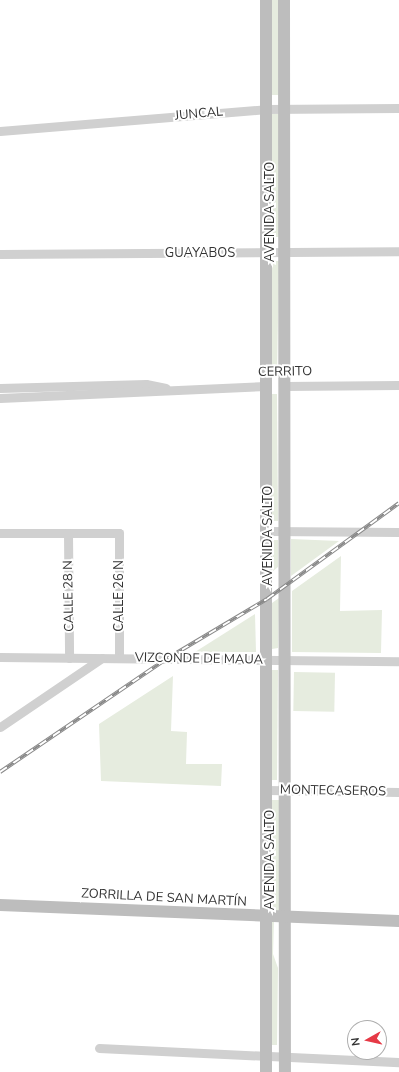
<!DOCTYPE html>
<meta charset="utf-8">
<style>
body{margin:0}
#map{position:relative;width:399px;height:1072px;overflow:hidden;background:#fff;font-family:"Nunito Sans",sans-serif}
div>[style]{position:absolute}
.green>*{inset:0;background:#e6ecdf;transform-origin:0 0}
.street>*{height:9px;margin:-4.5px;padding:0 4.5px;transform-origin:4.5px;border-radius:4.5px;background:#d0d0d0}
.secondary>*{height:12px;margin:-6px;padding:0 6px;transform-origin:6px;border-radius:6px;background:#bdbdbd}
.rail>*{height:4px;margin-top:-2px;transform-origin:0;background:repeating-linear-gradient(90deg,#fff 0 8px,#888 0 16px);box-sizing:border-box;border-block:1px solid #888}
span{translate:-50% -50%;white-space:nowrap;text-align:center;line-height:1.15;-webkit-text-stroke:4px #fff;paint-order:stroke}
.street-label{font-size:13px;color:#333}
.north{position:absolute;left:347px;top:1020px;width:40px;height:40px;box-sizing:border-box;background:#fff;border:1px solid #adadad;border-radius:50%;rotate:262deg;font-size:11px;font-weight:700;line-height:16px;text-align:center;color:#333}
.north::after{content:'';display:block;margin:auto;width:14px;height:18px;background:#e63946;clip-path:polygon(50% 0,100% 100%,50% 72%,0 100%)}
</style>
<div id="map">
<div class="green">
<i style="left:271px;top:0;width:7px;height:95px"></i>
<i style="left:271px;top:114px;width:8px;height:123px"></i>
<i style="clip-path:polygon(272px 261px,279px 261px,277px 376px,271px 376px)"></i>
<i style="clip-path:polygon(270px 394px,277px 394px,278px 521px,272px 521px)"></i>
<i style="clip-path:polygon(291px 539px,339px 541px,291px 576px)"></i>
<i style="clip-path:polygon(273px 540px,278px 540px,278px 567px,272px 572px)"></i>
<i style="clip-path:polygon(341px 556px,340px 611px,382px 610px,381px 653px,292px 652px,292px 591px)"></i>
<i style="clip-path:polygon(279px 598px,278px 648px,272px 649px,272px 603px)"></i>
<i style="clip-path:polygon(255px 614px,256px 652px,195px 652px)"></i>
<i style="clip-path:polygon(271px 670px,278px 670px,277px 780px,271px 780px)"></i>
<i style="left:294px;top:672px;width:41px;height:39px;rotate:1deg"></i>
<i style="clip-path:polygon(173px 676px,171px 731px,187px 732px,186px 764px,222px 764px,221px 786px,101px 781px,99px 724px)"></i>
<i style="left:271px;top:800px;width:9px;height:112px"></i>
<i style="clip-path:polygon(270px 920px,274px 920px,273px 954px,278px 968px,277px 1045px,271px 1045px)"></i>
</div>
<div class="street">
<i style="left:0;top:131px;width:267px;rotate:-4.7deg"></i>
<i style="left:266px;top:109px;width:133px;rotate:-0.4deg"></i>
<i style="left:0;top:254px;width:399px;rotate:-0.4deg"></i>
<i style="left:284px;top:386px;width:115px;rotate:-0.5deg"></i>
<i style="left:0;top:388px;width:146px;rotate:-1.6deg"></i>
<i style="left:146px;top:384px;width:20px;rotate:11deg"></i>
<i style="left:0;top:398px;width:266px;rotate:-2.6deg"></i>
<i style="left:268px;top:531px;width:131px;rotate:0.4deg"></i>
<i style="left:0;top:533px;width:119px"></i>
<i style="left:119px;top:533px;width:125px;rotate:90deg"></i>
<i style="left:68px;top:533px;width:125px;rotate:89.5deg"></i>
<i style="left:0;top:657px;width:399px;rotate:0.6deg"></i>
<i style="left:0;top:727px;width:123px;rotate:-34.1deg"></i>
<i style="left:267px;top:790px;width:132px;rotate:0.9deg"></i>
<i style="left:99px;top:1048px;width:300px;rotate:2.7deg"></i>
</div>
<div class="secondary">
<i style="left:284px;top:0;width:1072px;rotate:89.95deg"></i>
<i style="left:0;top:905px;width:399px;rotate:2.3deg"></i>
<i style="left:266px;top:1072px;width:1072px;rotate:-90deg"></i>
</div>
<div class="rail">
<i style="left:0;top:772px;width:203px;rotate:-34.2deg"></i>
<i style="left:168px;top:658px;width:115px;rotate:-30.8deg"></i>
<i style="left:267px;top:599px;width:163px;rotate:-36deg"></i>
</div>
<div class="street-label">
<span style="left:199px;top:114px;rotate:-5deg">JUNCAL</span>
<span style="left:270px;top:212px;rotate:-90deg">AVENIDA SALTO</span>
<span style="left:200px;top:253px">GUAYABOS</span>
<span style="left:285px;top:372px;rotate:-1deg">CERRITO</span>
<span style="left:268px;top:536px;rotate:-90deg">AVENIDA SALTO</span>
<span style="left:69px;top:596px;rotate:-91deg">CALLE 28 N</span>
<span style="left:119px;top:596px;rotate:-90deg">CALLE 26 N</span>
<span style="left:199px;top:659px;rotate:1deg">VIZCONDE DE MAUA</span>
<span style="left:333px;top:791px;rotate:1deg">MONTECASEROS</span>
<span style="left:270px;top:860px;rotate:-90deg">AVENIDA SALTO</span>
<span style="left:164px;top:898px;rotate:3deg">ZORRILLA DE SAN MARTÍN</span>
</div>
<div class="north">N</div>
</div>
